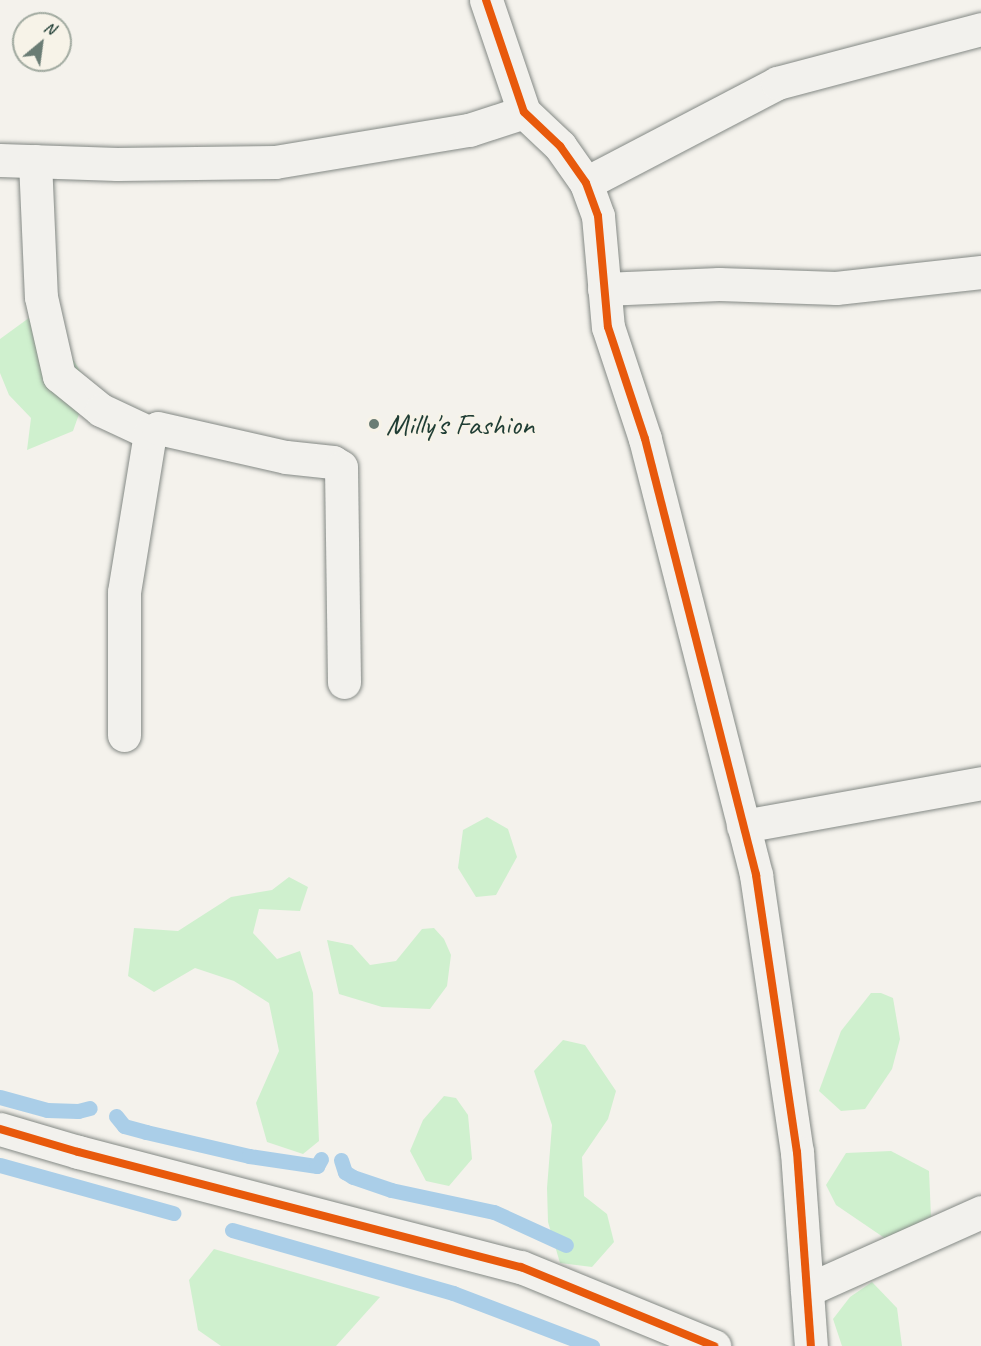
<!DOCTYPE html>
<style>
body{margin:0}
#map{position:relative;width:981px;height:1346px;overflow:hidden;background:#f4f2ec;font-family:Caveat,sans-serif}
div>[style]{position:absolute}
.green>*{inset:0;background:#cff0ce}
.stream>*{height:15px;margin:-7.5px;padding:0 7.5px;transform-origin:7.5px;border-radius:7.5px;background:#aacee8}
.roads{filter:drop-shadow(0 0 2px #848985) drop-shadow(0 0 2px #848985)}
.street>*{height:33px;margin:-16.5px;padding:0 16.5px;transform-origin:16.5px;border-radius:16.5px;background:#f2f1ed}
.secondary>*{height:33px;margin:-16.5px;padding:0 16.5px;transform-origin:16.5px;border-radius:16.5px;background:#f2f1ed}
.cycleway>*{height:8px;margin:-4px;padding:0 4px;transform-origin:4px;border-radius:4px;background:#e8590c}
.dots>*{width:16px;height:16px;translate:-50% -50%;box-sizing:border-box;border:3px solid #f7f3e8;border-radius:50%}
span{translate:-50% -50%;white-space:nowrap;text-align:center;line-height:1.15;-webkit-text-stroke:4.5px #f7f3e8;paint-order:stroke}
.poi-label{font-size:30px;color:#1f3d34}
.left{translate:0 -50%;text-align:left}
.north{position:absolute;left:12px;top:12px;width:60px;height:60px;box-sizing:border-box;background:#f7f3e8;border:2px solid #a1aaa0;border-radius:50%;rotate:29deg;font-size:16px;font-weight:700;line-height:24px;text-align:center;color:#1f3d34}
.north::after{content:'';display:block;margin:auto;width:21px;height:27px;background:#6a7c74;clip-path:polygon(50% 0,100% 100%,50% 72%,0 100%)}
</style>
<div id="map">
<div class="green">
<i style="clip-path:polygon(33px 315px,64px 344px,89px 386px,73px 431px,27px 450px,31px 418px,9px 395px,0 373px,0 339px)"></i>
<i style="clip-path:polygon(487px 817px,508px 829px,517px 857px,496px 895px,476px 897px,458px 868px,463px 830px)"></i>
<i style="clip-path:polygon(289px 877px,308px 887px,300px 911px,259px 909px,253px 933px,277px 959px,300px 951px,313px 993px,319px 1141px,303px 1154px,267px 1142px,256px 1103px,279px 1051px,269px 1003px,234px 981px,195px 968px,154px 992px,128px 976px,134px 928px,178px 931px,231px 897px,272px 890px)"></i>
<i style="clip-path:polygon(434px 928px,444px 939px,451px 955px,447px 986px,430px 1009px,382px 1007px,339px 994px,327px 940px,352px 945px,370px 965px,396px 961px,422px 929px)"></i>
<i style="clip-path:polygon(871px 993px,881px 993px,893px 998px,900px 1039px,892px 1069px,865px 1109px,841px 1111px,819px 1091px,841px 1031px)"></i>
<i style="clip-path:polygon(563px 1040px,585px 1045px,616px 1091px,608px 1119px,582px 1157px,584px 1196px,607px 1214px,614px 1242px,592px 1267px,560px 1263px,548px 1222px,547px 1188px,552px 1125px,534px 1071px)"></i>
<i style="clip-path:polygon(444px 1096px,456px 1098px,468px 1115px,472px 1159px,449px 1186px,426px 1181px,410px 1151px,423px 1120px)"></i>
<i style="clip-path:polygon(891px 1151px,929px 1171px,931px 1217px,886px 1239px,836px 1205px,826px 1185px,846px 1153px)"></i>
<i style="clip-path:polygon(214px 1249px,380px 1297px,336px 1346px,221px 1346px,198px 1330px,189px 1280px)"></i>
<i style="clip-path:polygon(872px 1282px,897px 1308px,902px 1346px,842px 1346px,833px 1319px,850px 1297px)"></i>
</div>
<div class="stream">
<i style="left:0;top:1097px;width:49px;rotate:15.5deg"></i>
<i style="left:47px;top:1110px;width:31px;rotate:2deg"></i>
<i style="left:78px;top:1111px;width:12px;rotate:-14deg"></i>
<i style="left:116px;top:1116px;width:13px;rotate:51deg"></i>
<i style="left:124px;top:1126px;width:23px;rotate:15deg"></i>
<i style="left:146px;top:1132px;width:106px;rotate:13.1deg"></i>
<i style="left:249px;top:1156px;width:69px;rotate:8.4deg"></i>
<i style="left:317px;top:1166px;width:8px;rotate:-60deg"></i>
<i style="left:341px;top:1160px;width:13px;rotate:72deg"></i>
<i style="left:345px;top:1172px;width:9px;rotate:32deg"></i>
<i style="left:353px;top:1177px;width:40px;rotate:18.9deg"></i>
<i style="left:391px;top:1190px;width:105px;rotate:12.1deg"></i>
<i style="left:494px;top:1212px;width:79px;rotate:24.6deg"></i>
<i style="left:0;top:1165px;width:180px;rotate:15.5deg"></i>
<i style="left:232px;top:1230px;width:230px;rotate:15.9deg"></i>
<i style="left:453px;top:1293px;width:149px;rotate:20.9deg"></i>
</div>
<div class="roads">
<div class="street">
<i style="left:486px;top:0;width:118px;rotate:71.3deg"></i>
<i style="left:524px;top:112px;width:50px;rotate:43.4deg"></i>
<i style="left:560px;top:146px;width:45px;rotate:54.9deg"></i>
<i style="left:586px;top:183px;width:35px;rotate:70deg"></i>
<i style="left:598px;top:216px;width:111px;rotate:84.9deg"></i>
<i style="left:608px;top:327px;width:118px;rotate:71.7deg"></i>
<i style="left:645px;top:439px;width:450px;rotate:75.7deg"></i>
<i style="left:756px;top:875px;width:280px;rotate:81.6deg"></i>
<i style="left:797px;top:1152px;width:195px;rotate:85.9deg"></i>
<i style="left:0;top:160px;width:117px;rotate:2deg"></i>
<i style="left:117px;top:164px;width:158px;rotate:-0.7deg"></i>
<i style="left:275px;top:162px;width:197px;rotate:-9.4deg"></i>
<i style="left:469px;top:130px;width:58px;rotate:-18.1deg"></i>
<i style="left:35px;top:161px;width:136px;rotate:87.5deg"></i>
<i style="left:41px;top:297px;width:81px;rotate:77.2deg"></i>
<i style="left:59px;top:376px;width:54px;rotate:39deg"></i>
<i style="left:101px;top:410px;width:54px;rotate:25.1deg"></i>
<i style="left:586px;top:183px;width:216px;rotate:-27.6deg"></i>
<i style="left:777px;top:83px;width:211px;rotate:-14.8deg"></i>
<i style="left:604px;top:289px;width:115px;rotate:-2.5deg"></i>
<i style="left:719px;top:284px;width:117px;rotate:2deg"></i>
<i style="left:836px;top:288px;width:146px;rotate:-6.3deg"></i>
<i style="left:124px;top:735px;width:143px;rotate:-90deg"></i>
<i style="left:124px;top:592px;width:161px;rotate:-80.7deg"></i>
<i style="left:150px;top:433px;width:9px;rotate:-32deg"></i>
<i style="left:158px;top:428px;width:131px;rotate:12.8deg"></i>
<i style="left:286px;top:457px;width:47px;rotate:6.1deg"></i>
<i style="left:333px;top:462px;width:9px;rotate:32deg"></i>
<i style="left:341px;top:467px;width:215px;rotate:89.2deg"></i>
<i style="left:743px;top:826px;width:242px;rotate:-10.2deg"></i>
<i style="left:807px;top:1290px;width:191px;rotate:-24.1deg"></i>
</div>
<div class="secondary">
<i style="left:0;top:1129px;width:81px;rotate:16.4deg"></i>
<i style="left:78px;top:1152px;width:458px;rotate:14.6deg"></i>
<i style="left:521px;top:1267px;width:209px;rotate:22.3deg"></i>
</div>
</div>
<div class="cycleway">
<i style="left:486px;top:0;width:118px;rotate:71.3deg"></i>
<i style="left:524px;top:112px;width:50px;rotate:43.4deg"></i>
<i style="left:560px;top:146px;width:45px;rotate:54.9deg"></i>
<i style="left:586px;top:183px;width:35px;rotate:70deg"></i>
<i style="left:598px;top:216px;width:111px;rotate:84.9deg"></i>
<i style="left:608px;top:327px;width:118px;rotate:71.7deg"></i>
<i style="left:645px;top:439px;width:450px;rotate:75.7deg"></i>
<i style="left:756px;top:875px;width:280px;rotate:81.6deg"></i>
<i style="left:797px;top:1152px;width:195px;rotate:85.9deg"></i>
<i style="left:0;top:1129px;width:81px;rotate:16.4deg"></i>
<i style="left:78px;top:1152px;width:458px;rotate:14.6deg"></i>
<i style="left:521px;top:1267px;width:209px;rotate:22.3deg"></i>
</div>
<div class="dots">
<i style="left:374px;top:424px;background:#6a7c74"></i>
</div>
<div class="poi-label">
<span class="left" style="left:386px;top:424px">Milly's Fashion</span>
</div>
<div class="north">N</div>
</div>
